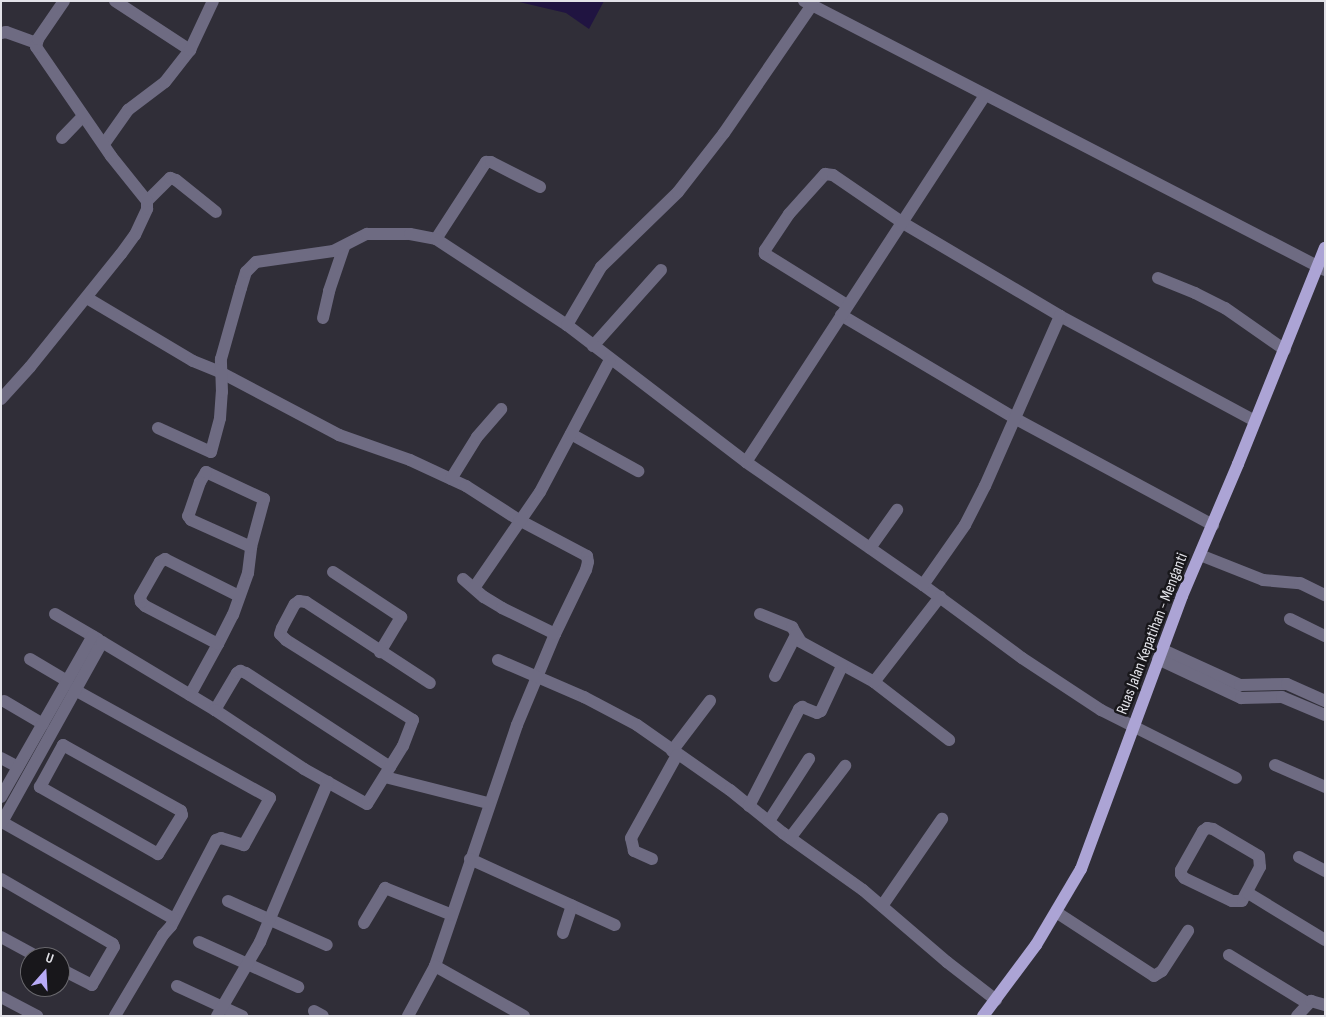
<!DOCTYPE html>
<style>
body{margin:0}
#map{position:relative;width:1326px;height:1017px;overflow:hidden;background:#302e38;font-family:"Sofia Sans Condensed",sans-serif}
div>[style]{position:absolute}
.water>*{inset:0;background:#201441}
.minor>*{height:12px;margin:-6px;padding:0 6px;transform-origin:6px;border-radius:6px;background:#6e6b82}
.major>*{height:12px;margin:-6px;padding:0 6px;transform-origin:6px;border-radius:6px;background:#aca4d5}
span{translate:-50% -50%;white-space:nowrap;text-align:center;line-height:1.15;-webkit-text-stroke:5px #18171b;paint-order:stroke}
.street-label{font-size:16px;color:#e2e2e8}
.frame{position:absolute;inset:0;border:2px solid #e2e2e8;pointer-events:none}
.north{position:absolute;left:20px;top:947px;width:50px;height:50px;box-sizing:border-box;background:#18171b;border:1px solid #69686d;border-radius:50%;rotate:19deg;font-size:14px;font-weight:700;line-height:20px;text-align:center;color:#e2e2e8}
.north::after{content:'';display:block;margin:auto;width:18px;height:22px;background:#b8abf7;clip-path:polygon(50% 0,100% 100%,50% 72%,0 100%)}
</style>
<div id="map">
<div class="water">
<i style="clip-path:polygon(515px 1px,604px 1px,589px 29px,566px 13px)"></i>
</div>
<div class="minor">
<i style="left:115px;top:1px;width:90px;rotate:33.2deg"></i>
<i style="left:804px;top:1px;width:586px;rotate:27.31deg"></i>
<i style="left:1px;top:33px;width:5px;rotate:-11deg"></i>
<i style="left:6px;top:32px;width:32px;rotate:20deg"></i>
<i style="left:62px;top:138px;width:30px;rotate:-46deg"></i>
<i style="left:104px;top:144px;width:42px;rotate:-54.8deg"></i>
<i style="left:128px;top:110px;width:46px;rotate:-37.1deg"></i>
<i style="left:165px;top:82px;width:41px;rotate:-52deg"></i>
<i style="left:190px;top:50px;width:54px;rotate:-64.9deg"></i>
<i style="left:147px;top:201px;width:33px;rotate:-45deg"></i>
<i style="left:170px;top:178px;width:6px;rotate:18deg"></i>
<i style="left:176px;top:180px;width:51px;rotate:38.7deg"></i>
<i style="left:436px;top:239px;width:92px;rotate:-57deg"></i>
<i style="left:486px;top:162px;width:5px"></i>
<i style="left:491px;top:162px;width:55px;rotate:27deg"></i>
<i style="left:1158px;top:278px;width:40px;rotate:22deg"></i>
<i style="left:1195px;top:293px;width:34px;rotate:27deg"></i>
<i style="left:1225px;top:308px;width:73px;rotate:35deg"></i>
<i style="left:87px;top:298px;width:123px;rotate:30.7deg"></i>
<i style="left:193px;top:361px;width:29px;rotate:22deg"></i>
<i style="left:220px;top:372px;width:135px;rotate:27.9deg"></i>
<i style="left:339px;top:435px;width:75px;rotate:19.4deg"></i>
<i style="left:410px;top:460px;width:62px;rotate:24.9deg"></i>
<i style="left:466px;top:486px;width:63px;rotate:32.7deg"></i>
<i style="left:519px;top:520px;width:77px;rotate:27.9deg"></i>
<i style="left:587px;top:556px;width:6px;rotate:81deg"></i>
<i style="left:588px;top:562px;width:8px;rotate:104deg"></i>
<i style="left:586px;top:570px;width:71px;rotate:115.8deg"></i>
<i style="left:555px;top:634px;width:99px;rotate:112.7deg"></i>
<i style="left:517px;top:725px;width:255px;rotate:108.8deg"></i>
<i style="left:435px;top:966px;width:57px;rotate:118.4deg"></i>
<i style="left:847px;top:305px;width:97px;rotate:-148.1deg"></i>
<i style="left:765px;top:254px;width:4px;rotate:-90deg"></i>
<i style="left:765px;top:250px;width:43px;rotate:-56.3deg"></i>
<i style="left:789px;top:214px;width:54px;rotate:-48deg"></i>
<i style="left:825px;top:174px;width:8px;rotate:7deg"></i>
<i style="left:833px;top:175px;width:85px;rotate:34.4deg"></i>
<i style="left:903px;top:223px;width:182px;rotate:30.6deg"></i>
<i style="left:1060px;top:316px;width:221px;rotate:28.3deg"></i>
<i style="left:841px;top:315px;width:204px;rotate:30.7deg"></i>
<i style="left:1016px;top:419px;width:224px;rotate:28.3deg"></i>
<i style="left:323px;top:318px;width:28px;rotate:-77deg"></i>
<i style="left:329px;top:291px;width:46px;rotate:-71.2deg"></i>
<i style="left:567px;top:325px;width:67px;rotate:-59.6deg"></i>
<i style="left:601px;top:267px;width:107px;rotate:-44.2deg"></i>
<i style="left:678px;top:192px;width:75px;rotate:-52.1deg"></i>
<i style="left:724px;top:133px;width:155px;rotate:-55.5deg"></i>
<i style="left:593px;top:346px;width:102px;rotate:-48.2deg"></i>
<i style="left:1px;top:399px;width:43px;rotate:-47.8deg"></i>
<i style="left:30px;top:367px;width:145px;rotate:-51.2deg"></i>
<i style="left:121px;top:254px;width:24px;rotate:-54deg"></i>
<i style="left:135px;top:235px;width:29px;rotate:-65deg"></i>
<i style="left:147px;top:209px;width:8px;rotate:-90deg"></i>
<i style="left:147px;top:201px;width:58px;rotate:-128.7deg"></i>
<i style="left:111px;top:156px;width:132px;rotate:-124.5deg"></i>
<i style="left:36px;top:47px;width:8px;rotate:-76deg"></i>
<i style="left:38px;top:39px;width:46px;rotate:-55.6deg"></i>
<i style="left:158px;top:428px;width:58px;rotate:24.4deg"></i>
<i style="left:211px;top:452px;width:35px;rotate:-75deg"></i>
<i style="left:220px;top:418px;width:26px;rotate:-86deg"></i>
<i style="left:222px;top:392px;width:33px;rotate:-92deg"></i>
<i style="left:221px;top:359px;width:74px;rotate:-74.3deg"></i>
<i style="left:241px;top:288px;width:17px;rotate:-73deg"></i>
<i style="left:246px;top:272px;width:14px;rotate:-45deg"></i>
<i style="left:256px;top:262px;width:78px;rotate:-8.1deg"></i>
<i style="left:333px;top:251px;width:38px;rotate:-27deg"></i>
<i style="left:367px;top:234px;width:43px"></i>
<i style="left:410px;top:234px;width:26px;rotate:11deg"></i>
<i style="left:436px;top:239px;width:157px;rotate:33.3deg"></i>
<i style="left:567px;top:325px;width:225px;rotate:37.4deg"></i>
<i style="left:746px;top:462px;width:216px;rotate:34.8deg"></i>
<i style="left:923px;top:585px;width:123px;rotate:36.4deg"></i>
<i style="left:1022px;top:658px;width:95px;rotate:33.4deg"></i>
<i style="left:1101px;top:710px;width:151px;rotate:26.7deg"></i>
<i style="left:571px;top:434px;width:77px;rotate:28.9deg"></i>
<i style="left:746px;top:462px;width:438px;rotate:-56.9deg"></i>
<i style="left:451px;top:479px;width:49px;rotate:-58.2deg"></i>
<i style="left:477px;top:437px;width:37px;rotate:-49deg"></i>
<i style="left:870px;top:548px;width:47px;rotate:-54.6deg"></i>
<i style="left:1200px;top:555px;width:68px;rotate:21.6deg"></i>
<i style="left:1263px;top:580px;width:37px;rotate:5deg"></i>
<i style="left:1300px;top:583px;width:28px;rotate:26deg"></i>
<i style="left:333px;top:572px;width:82px;rotate:33.5deg"></i>
<i style="left:401px;top:617px;width:41px;rotate:121deg"></i>
<i style="left:463px;top:579px;width:28px;rotate:41deg"></i>
<i style="left:484px;top:597px;width:21px;rotate:31deg"></i>
<i style="left:502px;top:608px;width:59px;rotate:26.1deg"></i>
<i style="left:923px;top:585px;width:73px;rotate:-55deg"></i>
<i style="left:965px;top:525px;width:44px;rotate:-62.9deg"></i>
<i style="left:985px;top:486px;width:186px;rotate:-66.2deg"></i>
<i style="left:474px;top:588px;width:116px;rotate:-55.5deg"></i>
<i style="left:540px;top:492px;width:149px;rotate:-62.1deg"></i>
<i style="left:55px;top:614px;width:50px;rotate:30.2deg"></i>
<i style="left:760px;top:614px;width:35px;rotate:22deg"></i>
<i style="left:792px;top:627px;width:17px;rotate:59deg"></i>
<i style="left:801px;top:642px;width:83px;rotate:28.7deg"></i>
<i style="left:874px;top:682px;width:95px;rotate:37.7deg"></i>
<i style="left:1290px;top:619px;width:39px;rotate:26deg"></i>
<i style="left:218px;top:644px;width:33px;rotate:-63deg"></i>
<i style="left:233px;top:615px;width:45px;rotate:-70.3deg"></i>
<i style="left:248px;top:573px;width:26px;rotate:-83deg"></i>
<i style="left:251px;top:547px;width:50px;rotate:-74.8deg"></i>
<i style="left:264px;top:499px;width:64px;rotate:-155deg"></i>
<i style="left:206px;top:472px;width:12px;rotate:121deg"></i>
<i style="left:200px;top:482px;width:36px;rotate:109deg"></i>
<i style="left:188px;top:516px;width:5px;rotate:53deg"></i>
<i style="left:191px;top:520px;width:66px;rotate:24.2deg"></i>
<i style="left:1163px;top:650px;width:85px;rotate:24.4deg"></i>
<i style="left:1240px;top:685px;width:47px;rotate:-1.2deg"></i>
<i style="left:1287px;top:684px;width:42px;rotate:24.1deg"></i>
<i style="left:30px;top:659px;width:43px;rotate:30.7deg"></i>
<i style="left:1158px;top:659px;width:92px;rotate:25.2deg"></i>
<i style="left:1241px;top:698px;width:41px;rotate:-1.4deg"></i>
<i style="left:1282px;top:697px;width:47px;rotate:22.7deg"></i>
<i style="left:498px;top:660px;width:94px;rotate:23.3deg"></i>
<i style="left:584px;top:697px;width:60px;rotate:27.8deg"></i>
<i style="left:637px;top:725px;width:113px;rotate:35deg"></i>
<i style="left:730px;top:790px;width:68px;rotate:39.1deg"></i>
<i style="left:783px;top:833px;width:98px;rotate:35.5deg"></i>
<i style="left:863px;top:890px;width:111px;rotate:40.6deg"></i>
<i style="left:947px;top:962px;width:62px;rotate:37.8deg"></i>
<i style="left:775px;top:676px;width:46px;rotate:-62.9deg"></i>
<i style="left:874px;top:682px;width:108px;rotate:-52.2deg"></i>
<i style="left:75px;top:690px;width:223px;rotate:29deg"></i>
<i style="left:270px;top:798px;width:54px;rotate:119deg"></i>
<i style="left:244px;top:845px;width:24px;rotate:-163deg"></i>
<i style="left:221px;top:838px;width:5px;rotate:158deg"></i>
<i style="left:216px;top:840px;width:97px;rotate:117.6deg"></i>
<i style="left:171px;top:926px;width:12px;rotate:132deg"></i>
<i style="left:163px;top:935px;width:94px;rotate:120.7deg"></i>
<i style="left:190px;top:695px;width:58px;rotate:-61.2deg"></i>
<i style="left:218px;top:644px;width:82px;rotate:-152.5deg"></i>
<i style="left:145px;top:606px;width:6px;rotate:-135deg"></i>
<i style="left:141px;top:602px;width:5px;rotate:-101deg"></i>
<i style="left:140px;top:597px;width:40px;rotate:-60.3deg"></i>
<i style="left:160px;top:562px;width:6px;rotate:-31deg"></i>
<i style="left:165px;top:559px;width:83px;rotate:26.6deg"></i>
<i style="left:4px;top:701px;width:45px;rotate:30.5deg"></i>
<i style="left:215px;top:710px;width:43px;rotate:-59.3deg"></i>
<i style="left:237px;top:673px;width:4px;rotate:-34deg"></i>
<i style="left:240px;top:671px;width:6px;rotate:18deg"></i>
<i style="left:246px;top:673px;width:172px;rotate:33.1deg"></i>
<i style="left:63px;top:745px;width:135px;rotate:29.2deg"></i>
<i style="left:181px;top:811px;width:4px;rotate:76deg"></i>
<i style="left:182px;top:815px;width:46px;rotate:121.6deg"></i>
<i style="left:158px;top:854px;width:136px;rotate:-150.4deg"></i>
<i style="left:40px;top:787px;width:48px;rotate:-61.3deg"></i>
<i style="left:672px;top:751px;width:63px;rotate:-52.8deg"></i>
<i style="left:1px;top:758px;width:19px;rotate:28deg"></i>
<i style="left:1275px;top:765px;width:55px;rotate:23.7deg"></i>
<i style="left:385px;top:777px;width:106px;rotate:14.2deg"></i>
<i style="left:1px;top:797px;width:185px;rotate:-60.3deg"></i>
<i style="left:749px;top:806px;width:109px;rotate:-62.7deg"></i>
<i style="left:799px;top:709px;width:4px;rotate:-34deg"></i>
<i style="left:802px;top:707px;width:16px;rotate:22deg"></i>
<i style="left:817px;top:713px;width:4px;rotate:-27deg"></i>
<i style="left:821px;top:711px;width:50px;rotate:-65deg"></i>
<i style="left:769px;top:821px;width:74px;rotate:-57.2deg"></i>
<i style="left:1207px;top:828px;width:6px;rotate:9deg"></i>
<i style="left:1213px;top:829px;width:53px;rotate:30.4deg"></i>
<i style="left:1259px;top:856px;width:11px;rotate:85deg"></i>
<i style="left:1260px;top:867px;width:38px;rotate:118deg"></i>
<i style="left:1242px;top:901px;width:10px;rotate:180deg"></i>
<i style="left:1232px;top:901px;width:53px;rotate:-154.4deg"></i>
<i style="left:1184px;top:878px;width:5px;rotate:-127deg"></i>
<i style="left:1181px;top:874px;width:4px;rotate:-90deg"></i>
<i style="left:1181px;top:870px;width:45px;rotate:-60.6deg"></i>
<i style="left:1203px;top:831px;width:5px;rotate:-37deg"></i>
<i style="left:790px;top:838px;width:91px;rotate:-52.6deg"></i>
<i style="left:1299px;top:857px;width:30px;rotate:28deg"></i>
<i style="left:470px;top:859px;width:159px;rotate:24.5deg"></i>
<i style="left:652px;top:859px;width:20px;rotate:-156deg"></i>
<i style="left:634px;top:851px;width:13px;rotate:-103deg"></i>
<i style="left:631px;top:838px;width:95px;rotate:-61deg"></i>
<i style="left:1px;top:879px;width:129px;rotate:30.1deg"></i>
<i style="left:113px;top:944px;width:3px;rotate:72deg"></i>
<i style="left:114px;top:947px;width:44px;rotate:120.1deg"></i>
<i style="left:92px;top:985px;width:36px;rotate:-153deg"></i>
<i style="left:1248px;top:893px;width:90px;rotate:31.4deg"></i>
<i style="left:228px;top:901px;width:108px;rotate:24deg"></i>
<i style="left:882px;top:906px;width:106px;rotate:-55.4deg"></i>
<i style="left:1056px;top:912px;width:117px;rotate:33.1deg"></i>
<i style="left:1154px;top:976px;width:9px;rotate:-32deg"></i>
<i style="left:1162px;top:971px;width:48px;rotate:-57deg"></i>
<i style="left:174px;top:919px;width:197px;rotate:-150.6deg"></i>
<i style="left:2px;top:822px;width:206px;rotate:-60.9deg"></i>
<i style="left:102px;top:642px;width:132px;rotate:31deg"></i>
<i style="left:215px;top:710px;width:107px;rotate:33.5deg"></i>
<i style="left:304px;top:769px;width:72px;rotate:29.1deg"></i>
<i style="left:367px;top:804px;width:68px;rotate:-58.2deg"></i>
<i style="left:403px;top:746px;width:28px;rotate:-69deg"></i>
<i style="left:413px;top:720px;width:150px;rotate:-147.8deg"></i>
<i style="left:286px;top:640px;width:8px;rotate:-135deg"></i>
<i style="left:280px;top:634px;width:6px;rotate:-72deg"></i>
<i style="left:282px;top:628px;width:27px;rotate:-62deg"></i>
<i style="left:295px;top:604px;width:5px;rotate:-37deg"></i>
<i style="left:299px;top:601px;width:7px;rotate:8deg"></i>
<i style="left:306px;top:602px;width:148px;rotate:33.2deg"></i>
<i style="left:364px;top:923px;width:41px;rotate:-59deg"></i>
<i style="left:385px;top:888px;width:72px;rotate:21.9deg"></i>
<i style="left:563px;top:933px;width:29px;rotate:-72deg"></i>
<i style="left:1px;top:937px;width:42px;rotate:28.4deg"></i>
<i style="left:199px;top:942px;width:109px;rotate:24.4deg"></i>
<i style="left:1229px;top:955px;width:92px;rotate:31.6deg"></i>
<i style="left:435px;top:966px;width:102px;rotate:29.3deg"></i>
<i style="left:177px;top:986px;width:72px;rotate:24.8deg"></i>
<i style="left:1px;top:997px;width:41px;rotate:27.8deg"></i>
<i style="left:314px;top:1011px;width:10px;rotate:29deg"></i>
<i style="left:217px;top:1016px;width:86px;rotate:-59.8deg"></i>
<i style="left:260px;top:942px;width:174px;rotate:-67deg"></i>
<i style="left:1297px;top:1016px;width:21px;rotate:-47deg"></i>
<i style="left:1311px;top:1001px;width:15px;rotate:16deg"></i>
</div>
<div class="major">
<i style="left:983px;top:1016px;width:89px;rotate:-53.3deg"></i>
<i style="left:1036px;top:945px;width:88px;rotate:-59.4deg"></i>
<i style="left:1081px;top:869px;width:291px;rotate:-69.7deg"></i>
<i style="left:1182px;top:596px;width:143px;rotate:-67deg"></i>
<i style="left:1238px;top:464px;width:233px;rotate:-68.1deg"></i>
</div>
<div class="street-label">
<span style="left:1153px;top:634px;rotate:-69deg">Ruas Jalan Kepatihan - Menganti</span>
</div>
<div class="frame"></div>
<div class="north">U</div>
</div>
